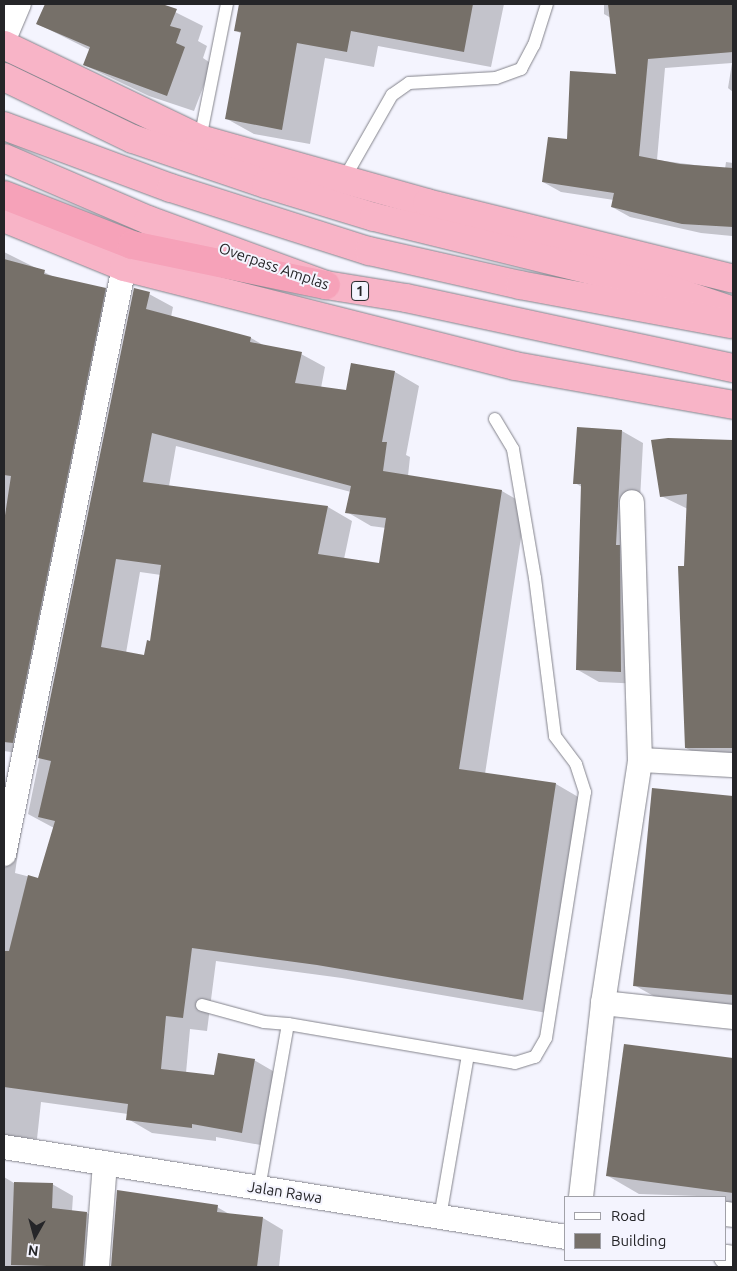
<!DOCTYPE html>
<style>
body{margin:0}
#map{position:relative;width:737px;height:1271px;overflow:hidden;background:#f4f4fe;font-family:Ubuntu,sans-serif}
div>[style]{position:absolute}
.shadow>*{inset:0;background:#0003}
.building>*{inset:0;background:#767069}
.roads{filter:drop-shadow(0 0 1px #83838b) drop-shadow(0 0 1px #83838b)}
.service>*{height:12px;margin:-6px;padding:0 6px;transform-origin:6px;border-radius:6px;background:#fff}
.minor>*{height:24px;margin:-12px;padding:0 12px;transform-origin:12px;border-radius:12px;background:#fff}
.trunk>*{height:28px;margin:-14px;padding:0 14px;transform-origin:14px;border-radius:14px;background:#f8b4c7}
.motorway>*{height:28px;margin:-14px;padding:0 14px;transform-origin:14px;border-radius:14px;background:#f6a2b9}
span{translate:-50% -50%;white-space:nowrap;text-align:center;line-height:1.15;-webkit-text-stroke:4px #f4f4fe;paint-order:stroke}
.shield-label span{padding:1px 4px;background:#f4f4fe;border:1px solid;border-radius:4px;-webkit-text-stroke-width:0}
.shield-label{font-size:14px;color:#252528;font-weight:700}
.street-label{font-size:15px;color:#252528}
.frame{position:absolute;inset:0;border:5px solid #252528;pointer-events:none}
.legend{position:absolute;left:564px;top:1196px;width:162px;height:65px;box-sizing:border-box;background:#f4f4fe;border:1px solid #a1a1a8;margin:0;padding:6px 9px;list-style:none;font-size:15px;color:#252528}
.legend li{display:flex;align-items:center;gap:10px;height:25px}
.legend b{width:25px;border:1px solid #a1a1a8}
.north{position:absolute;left:10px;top:1211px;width:50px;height:50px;-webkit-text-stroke:4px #f4f4fe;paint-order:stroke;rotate:187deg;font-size:14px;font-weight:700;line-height:20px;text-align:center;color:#252528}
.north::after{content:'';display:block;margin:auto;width:18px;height:22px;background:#252528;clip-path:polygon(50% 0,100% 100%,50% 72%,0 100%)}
</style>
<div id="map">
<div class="shadow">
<i style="clip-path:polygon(47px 4px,159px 4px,203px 26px,198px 41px,207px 46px,203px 58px,212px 64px,194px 111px,149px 96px,84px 65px,90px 50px,38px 24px)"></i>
<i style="clip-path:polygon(241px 4px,504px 4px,491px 67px,378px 46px,374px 67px,325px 58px,310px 144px,254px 134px,227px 119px,242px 34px,235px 30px)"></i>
<i style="clip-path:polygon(604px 4px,733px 4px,733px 92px,728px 88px,732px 63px,665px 68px,657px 160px,725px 169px,726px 162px,733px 163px,732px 236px,701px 233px,630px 217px,612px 207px,614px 200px,561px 192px,543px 182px,568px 141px,617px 75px,611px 18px,604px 14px)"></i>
<i style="clip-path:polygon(4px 252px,56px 278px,105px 289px,129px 303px,37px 756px,4px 751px)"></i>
<i style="clip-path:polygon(evenodd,135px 290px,149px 294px,173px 307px,171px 317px,251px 338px,265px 346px,301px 354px,325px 367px,321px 388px,347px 392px,395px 372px,419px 386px,406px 455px,410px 457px,408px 476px,502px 491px,526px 505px,485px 774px,556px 784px,580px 798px,547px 1013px,342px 978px,216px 961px,207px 1031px,190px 1029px,186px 1073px,215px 1077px,254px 1060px,278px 1074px,266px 1146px,216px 1137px,216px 1141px,152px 1133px,128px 1119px,128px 1114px,41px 1102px,37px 1139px,4px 1136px,4px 791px,25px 804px,15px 873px,38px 879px,54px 828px,28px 814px,135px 290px,176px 446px,351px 492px,347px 512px,371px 526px,386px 528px,380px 564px,344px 559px,352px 521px,328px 507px,169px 486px,176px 446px,135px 290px,140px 572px,161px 575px,151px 642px,145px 656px,126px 653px,140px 572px)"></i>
<i style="clip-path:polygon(622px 431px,643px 443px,637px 557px,642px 684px,599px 682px,578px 670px,582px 487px,575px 483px)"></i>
<i style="clip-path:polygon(653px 441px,733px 442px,733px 760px,708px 760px,686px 748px,679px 567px,686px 567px,688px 509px,661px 496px)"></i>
<i style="clip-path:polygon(653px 789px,733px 797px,733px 1010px,666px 1003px,634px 985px)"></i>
<i style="clip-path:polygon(625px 1045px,733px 1059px,733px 1206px,726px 1205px,726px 1197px,639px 1194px,608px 1176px)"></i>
<i style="clip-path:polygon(4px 1177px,14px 1183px,52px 1184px,73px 1196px,72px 1211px,87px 1213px,108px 1225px,104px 1267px,4px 1267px)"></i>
<i style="clip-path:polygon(118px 1191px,217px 1207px,231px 1215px,263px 1218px,283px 1230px,279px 1267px,112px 1267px)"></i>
</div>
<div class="building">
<i style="clip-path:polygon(45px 4px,162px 4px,177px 9px,170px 26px,181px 29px,176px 43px,185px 47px,167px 96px,83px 65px,90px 47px,36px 24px)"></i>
<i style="clip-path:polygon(239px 4px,473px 4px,464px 52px,351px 31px,347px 52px,297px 43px,282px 130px,225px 119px,241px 32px,234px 31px)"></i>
<i style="clip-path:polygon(608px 4px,733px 4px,733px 52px,648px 59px,639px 156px,680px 164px,733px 168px,733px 227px,682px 224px,611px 207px,614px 193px,542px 182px,548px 137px,567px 139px,570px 71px,616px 74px)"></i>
<i style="clip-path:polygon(4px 259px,45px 270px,44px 274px,106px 288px,13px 743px,4px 742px,4px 522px,11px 476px,4px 475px)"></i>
<i style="clip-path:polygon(evenodd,134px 288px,150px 292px,146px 309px,251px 337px,250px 342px,302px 352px,295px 383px,346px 390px,351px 363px,395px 371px,382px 442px,387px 442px,383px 471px,502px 490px,459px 769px,556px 783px,523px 1000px,317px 965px,192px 948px,183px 1018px,166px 1016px,161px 1069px,214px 1075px,218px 1053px,255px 1059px,242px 1133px,192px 1124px,192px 1128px,126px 1120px,128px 1104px,4px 1087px,4px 951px,9px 951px,28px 875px,38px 878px,55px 821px,38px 817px,51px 761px,38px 758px,134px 288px,152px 433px,351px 486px,345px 513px,386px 518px,379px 563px,318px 554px,328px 506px,143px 482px,152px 433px,134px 288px,116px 559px,161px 565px,150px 641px,147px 640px,144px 655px,101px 647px,116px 559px)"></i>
<i style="clip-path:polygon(577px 427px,622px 430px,616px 545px,620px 545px,621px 672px,576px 670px,581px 484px,573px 484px)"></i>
<i style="clip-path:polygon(668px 438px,733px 440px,733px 748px,685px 748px,678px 566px,684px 566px,687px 494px,660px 497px,651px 440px)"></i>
<i style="clip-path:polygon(652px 788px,733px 796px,733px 995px,633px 986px)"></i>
<i style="clip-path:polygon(624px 1044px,733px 1058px,733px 1193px,606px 1176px)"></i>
<i style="clip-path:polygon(14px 1182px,53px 1183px,52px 1208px,87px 1212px,83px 1267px,11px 1265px)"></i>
<i style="clip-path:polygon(117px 1190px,218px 1205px,217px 1212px,263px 1217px,257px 1267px,111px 1267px)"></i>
</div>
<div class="roads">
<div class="service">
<i style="left:200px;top:139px;width:138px;rotate:-78.7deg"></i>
<i style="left:344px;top:179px;width:97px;rotate:-60.3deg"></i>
<i style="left:392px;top:95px;width:21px;rotate:-35deg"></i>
<i style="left:409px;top:83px;width:87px;rotate:-3.3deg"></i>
<i style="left:496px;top:78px;width:27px;rotate:-20deg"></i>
<i style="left:521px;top:69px;width:27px;rotate:-62deg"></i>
<i style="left:534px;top:45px;width:43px;rotate:-72.4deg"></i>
<i style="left:202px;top:1005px;width:64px;rotate:15.3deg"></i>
<i style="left:264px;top:1022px;width:24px;rotate:5deg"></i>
<i style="left:288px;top:1024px;width:167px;rotate:100deg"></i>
<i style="left:288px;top:1024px;width:230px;rotate:9.7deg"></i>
<i style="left:515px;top:1063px;width:21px;rotate:-17deg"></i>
<i style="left:535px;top:1057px;width:22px;rotate:-60deg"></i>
<i style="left:546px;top:1038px;width:249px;rotate:-81deg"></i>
<i style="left:585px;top:792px;width:29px;rotate:-108deg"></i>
<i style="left:576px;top:764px;width:35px;rotate:-127deg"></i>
<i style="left:555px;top:736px;width:159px;rotate:-97.2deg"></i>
<i style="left:535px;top:578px;width:131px;rotate:-99.7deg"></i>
<i style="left:513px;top:449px;width:35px;rotate:-121deg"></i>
<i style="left:440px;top:1217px;width:164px;rotate:-80.2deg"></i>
</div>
<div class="minor">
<i style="left:4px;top:39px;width:38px;rotate:-67deg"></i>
<i style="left:640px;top:760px;width:93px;rotate:3.1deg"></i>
<i style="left:4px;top:854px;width:599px;rotate:-78.45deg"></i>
<i style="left:603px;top:1003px;width:131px;rotate:6.1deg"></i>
<i style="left:4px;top:1147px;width:569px;rotate:9.1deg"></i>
<i style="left:581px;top:1197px;width:195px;rotate:-83.5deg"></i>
<i style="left:603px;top:1003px;width:246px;rotate:-81.3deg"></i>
<i style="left:640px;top:760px;width:258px;rotate:-91.8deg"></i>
<i style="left:726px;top:1214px;width:7px;rotate:8deg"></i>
<i style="left:726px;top:1257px;width:7px;rotate:8deg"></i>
<i style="left:97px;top:1267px;width:104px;rotate:-85.6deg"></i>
</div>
<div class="trunk">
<i style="left:4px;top:45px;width:217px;rotate:25.6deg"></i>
<i style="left:200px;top:139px;width:236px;rotate:15.7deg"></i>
<i style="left:427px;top:203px;width:315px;rotate:13.9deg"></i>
<i style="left:4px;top:77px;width:143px;rotate:25.7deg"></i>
<i style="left:133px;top:139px;width:140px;rotate:18.7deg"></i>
<i style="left:266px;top:184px;width:113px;rotate:17deg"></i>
<i style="left:374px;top:217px;width:306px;rotate:13.8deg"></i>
<i style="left:671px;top:290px;width:65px;rotate:18.7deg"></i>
<i style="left:4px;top:126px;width:178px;rotate:20.4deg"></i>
<i style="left:171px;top:188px;width:208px;rotate:17.7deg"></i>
<i style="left:369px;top:251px;width:155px;rotate:12.7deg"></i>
<i style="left:520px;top:285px;width:215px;rotate:10.5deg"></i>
<i style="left:4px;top:158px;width:157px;rotate:23.3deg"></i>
<i style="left:148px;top:220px;width:189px;rotate:20.1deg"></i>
<i style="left:326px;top:285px;width:81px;rotate:9.2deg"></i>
<i style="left:406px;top:298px;width:334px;rotate:12.1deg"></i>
<i style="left:4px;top:218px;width:130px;rotate:22.2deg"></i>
<i style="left:124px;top:267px;width:403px;rotate:14.2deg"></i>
<i style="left:515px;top:366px;width:221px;rotate:10.1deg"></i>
</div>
<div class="motorway">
<i style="left:4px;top:195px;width:137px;rotate:21.3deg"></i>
<i style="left:132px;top:245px;width:198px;rotate:11.7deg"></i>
</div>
</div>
<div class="shield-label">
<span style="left:360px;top:291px">1</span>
</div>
<div class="street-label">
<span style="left:274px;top:266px;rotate:19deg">Overpass Amplas</span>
<span style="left:285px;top:1192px;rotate:9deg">Jalan Rawa</span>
</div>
<div class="frame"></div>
<ul class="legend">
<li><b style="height:6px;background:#fff"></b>Road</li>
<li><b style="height:14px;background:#767069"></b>Building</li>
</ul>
<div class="north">N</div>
</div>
